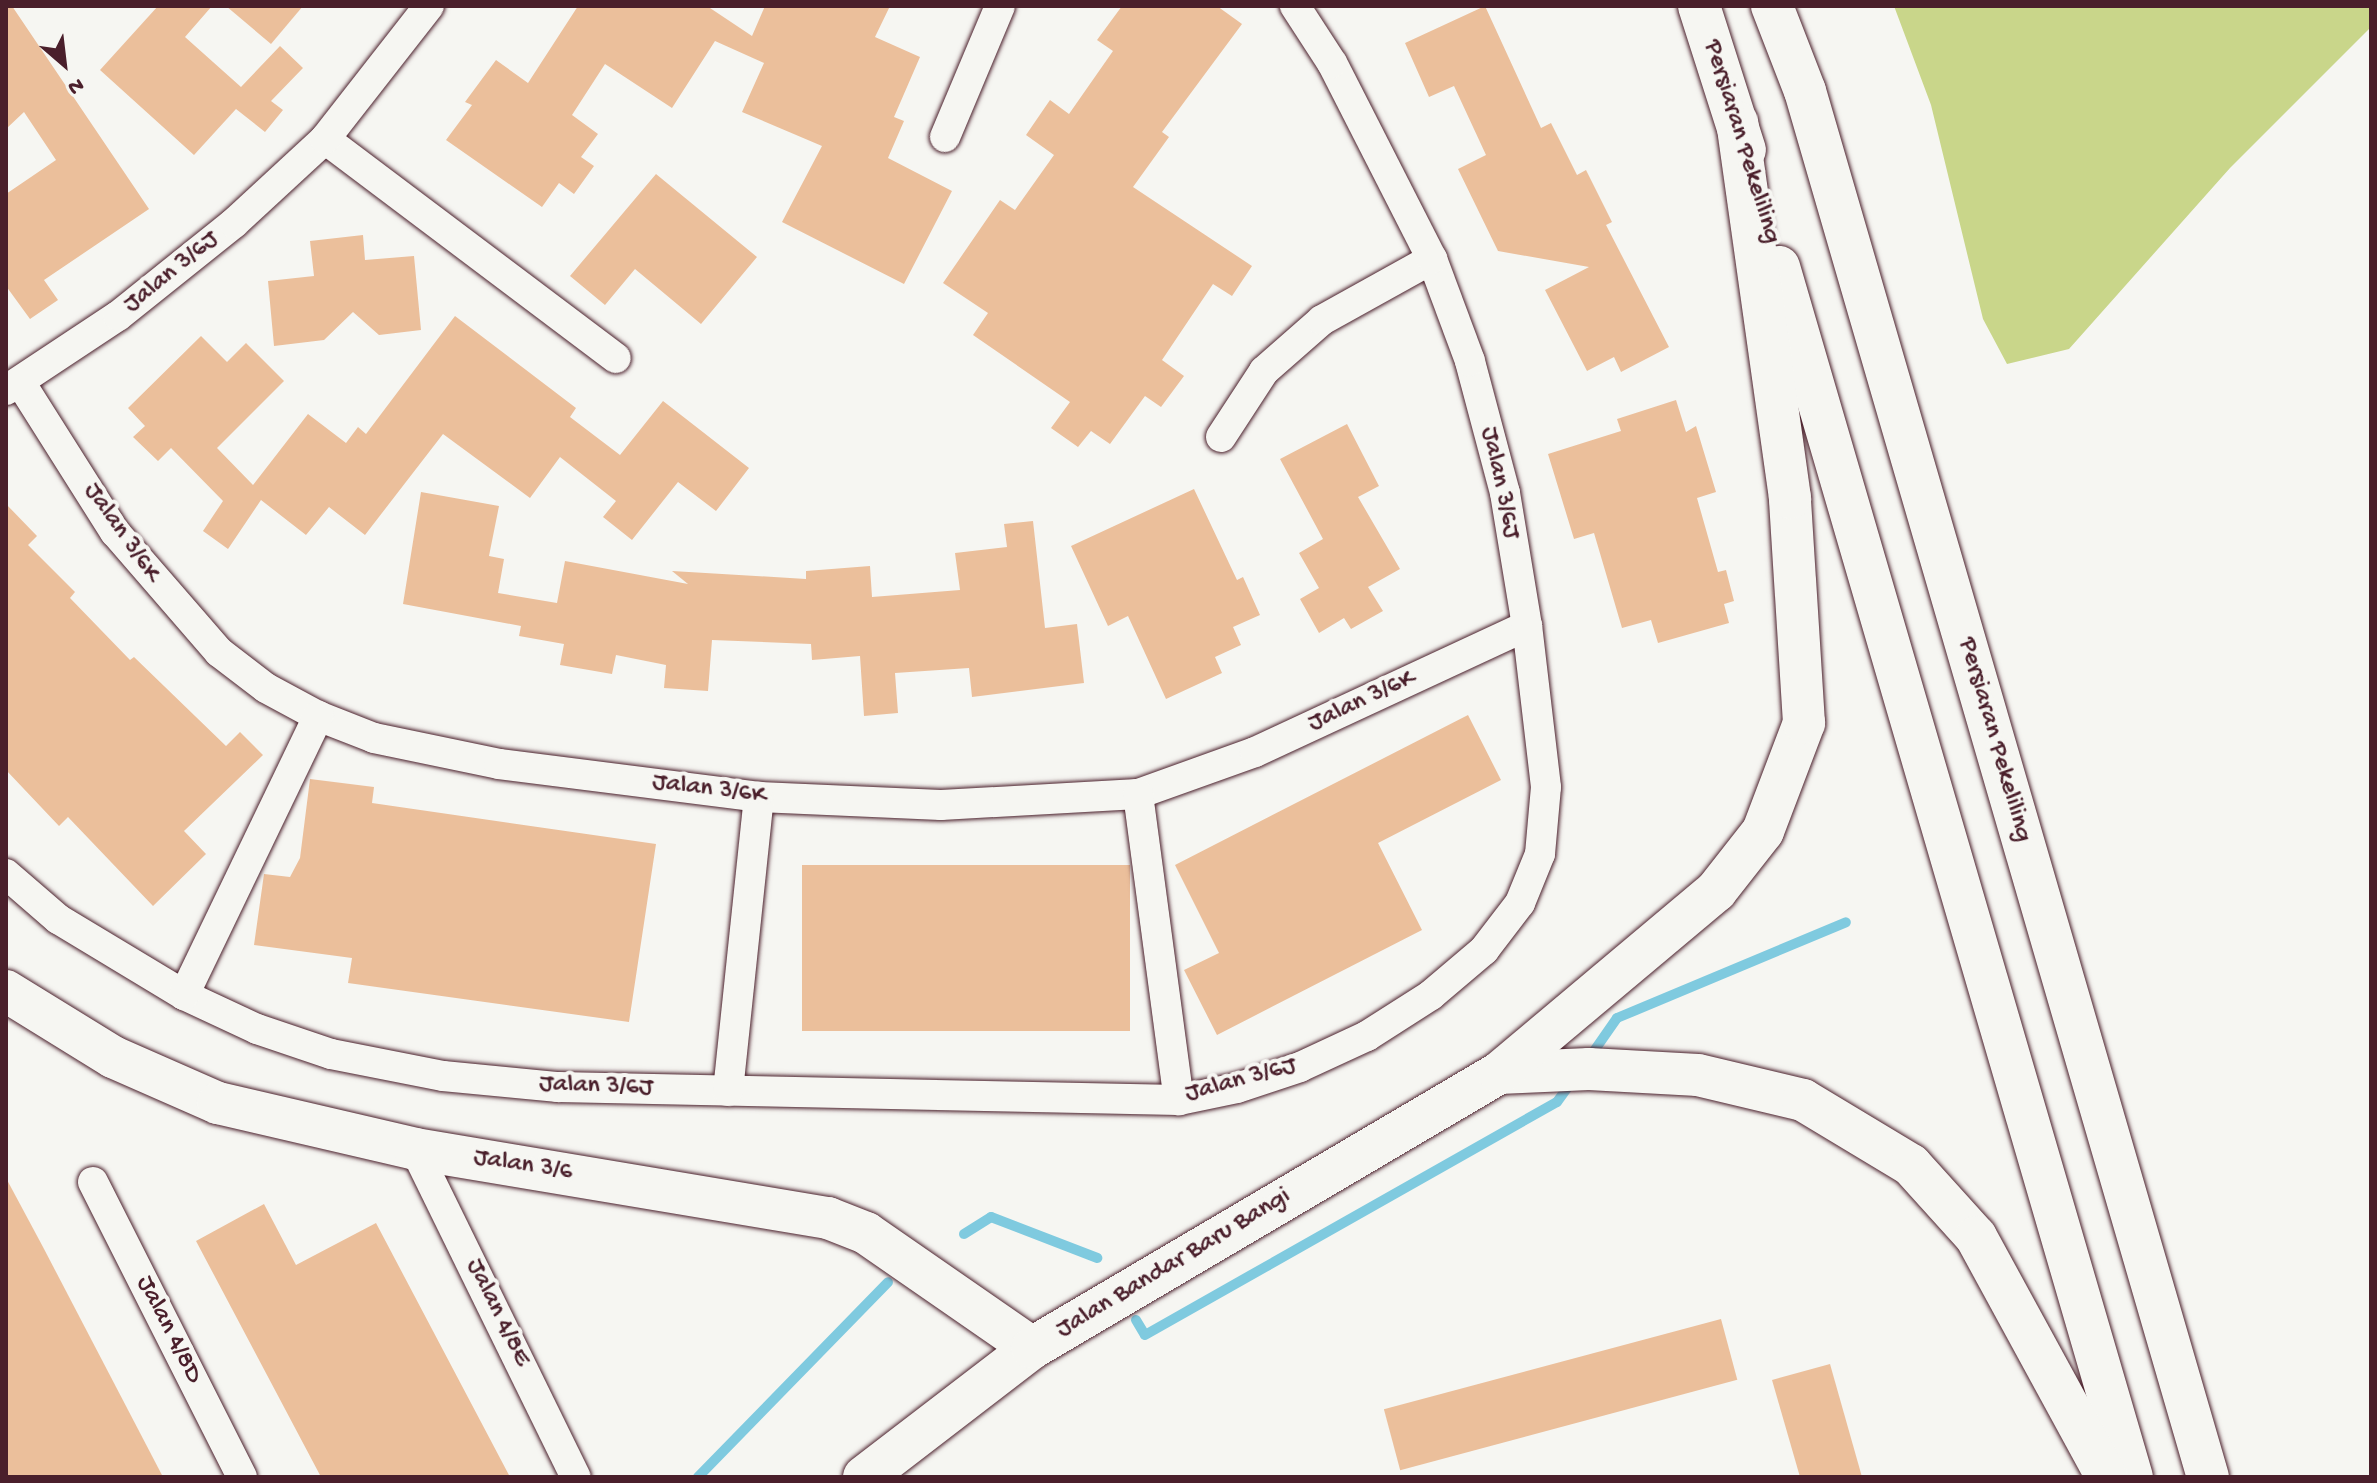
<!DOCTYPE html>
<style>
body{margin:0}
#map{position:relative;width:2377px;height:1483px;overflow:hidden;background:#f6f6f2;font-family:"Gochi Hand",sans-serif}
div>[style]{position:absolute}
.green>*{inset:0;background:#c9d68a}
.stream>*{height:10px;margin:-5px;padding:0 5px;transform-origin:5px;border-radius:5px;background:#7fcadf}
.building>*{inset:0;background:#ebbf9b;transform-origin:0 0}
.roads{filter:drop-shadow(0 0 2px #4a1f2b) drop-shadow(0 0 2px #4a1f2b)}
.street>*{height:30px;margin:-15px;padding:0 15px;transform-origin:15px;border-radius:15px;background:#f6f6f2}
.secondary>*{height:42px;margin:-21px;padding:0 21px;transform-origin:21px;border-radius:21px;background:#f6f6f2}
span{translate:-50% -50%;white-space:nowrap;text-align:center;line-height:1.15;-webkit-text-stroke:8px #f6f6f2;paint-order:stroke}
.street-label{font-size:26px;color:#4a1f2b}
.frame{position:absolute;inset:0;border:8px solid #4a1f2b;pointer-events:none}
.north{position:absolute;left:24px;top:24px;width:80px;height:80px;-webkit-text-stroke:6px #f6f6f2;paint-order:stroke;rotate:152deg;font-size:22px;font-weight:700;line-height:32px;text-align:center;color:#4a1f2b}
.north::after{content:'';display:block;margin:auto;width:28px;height:36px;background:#4a1f2b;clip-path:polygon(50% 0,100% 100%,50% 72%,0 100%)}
</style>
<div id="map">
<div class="green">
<i style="clip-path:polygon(1894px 6px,2371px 6px,2371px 27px,2230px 168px,2069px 349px,2007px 364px,1983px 319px,1931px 105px)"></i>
</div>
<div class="stream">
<i style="left:1594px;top:1051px;width:40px;rotate:-55.1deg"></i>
<i style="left:1617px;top:1018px;width:248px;rotate:-22.7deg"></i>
<i style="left:964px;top:1234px;width:32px;rotate:-32deg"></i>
<i style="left:991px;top:1217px;width:114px;rotate:21.1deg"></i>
<i style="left:1136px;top:1320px;width:17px;rotate:59deg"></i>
<i style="left:1145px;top:1335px;width:473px;rotate:-29.5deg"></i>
<i style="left:1557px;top:1102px;width:19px;rotate:-54deg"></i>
<i style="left:698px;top:1477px;width:272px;rotate:-45.7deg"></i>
</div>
<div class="building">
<i style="clip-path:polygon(6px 6px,12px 6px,149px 209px,44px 280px,58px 300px,30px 319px,6px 286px,6px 194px,56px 160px,24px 112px,6px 129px)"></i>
<i style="clip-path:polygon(158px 6px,212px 6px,185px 37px,241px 87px,280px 46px,303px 68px,271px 101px,283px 110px,265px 132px,236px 109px,194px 155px,100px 70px)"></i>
<i style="clip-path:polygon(226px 6px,303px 6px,271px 44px)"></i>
<i style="clip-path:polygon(578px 6px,707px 6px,752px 36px,765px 6px,890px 6px,875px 37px,920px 57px,894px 117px,904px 121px,888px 158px,952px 191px,904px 284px,782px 222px,822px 146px,742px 112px,764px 63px,715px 41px,672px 108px,605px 64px,572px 115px,598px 134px,581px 157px,594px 166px,574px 194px,559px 183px,542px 207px,446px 140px,472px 105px,465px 102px,496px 60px,528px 83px)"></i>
<i style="clip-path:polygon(1122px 6px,1217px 6px,1242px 24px,1162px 132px,1169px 137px,1133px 187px,1252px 266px,1232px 296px,1213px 284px,1162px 360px,1184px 376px,1161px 407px,1145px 396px,1110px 444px,1091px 431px,1078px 447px,1051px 428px,1070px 402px,973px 335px,988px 313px,943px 283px,1000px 200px,1015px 210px,1054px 155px,1026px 135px,1050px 100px,1069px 114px,1113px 51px,1097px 40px)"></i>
<i style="clip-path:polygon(1485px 6px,1541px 128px,1551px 123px,1577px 175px,1586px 170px,1612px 222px,1606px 225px,1669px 347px,1621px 372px,1614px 357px,1587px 371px,1545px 290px,1589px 267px,1498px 251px,1458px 169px,1486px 155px,1454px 86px,1429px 97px,1405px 43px)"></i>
<i style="clip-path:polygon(656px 174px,757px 257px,701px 324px,635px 269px,605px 305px,570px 276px)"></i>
<i style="clip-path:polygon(363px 235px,365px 260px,414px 256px,421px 330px,379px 335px,353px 312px,324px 340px,274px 346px,268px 281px,314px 276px,310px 241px)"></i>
<i style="clip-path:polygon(455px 316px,576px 408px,570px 417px,620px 455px,663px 401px,749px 468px,716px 511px,678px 482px,632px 540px,603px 517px,616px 501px,560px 457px,530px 498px,443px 434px,365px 535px,329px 507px,306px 535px,261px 500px,228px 549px,203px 531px,223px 501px,171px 448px,158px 461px,133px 437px,145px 426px,128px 408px,201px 336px,227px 362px,246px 343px,284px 381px,217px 448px,253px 485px,308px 414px,346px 443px,358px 427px,366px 434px)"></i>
<i style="clip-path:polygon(1676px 400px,1686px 432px,1696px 426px,1716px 492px,1697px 498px,1718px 572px,1726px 570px,1734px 601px,1724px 604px,1729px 623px,1658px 643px,1651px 620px,1622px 628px,1594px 533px,1574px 539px,1548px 454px,1621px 431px,1617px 419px)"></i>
<i style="clip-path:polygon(1347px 424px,1379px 486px,1358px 497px,1400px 569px,1368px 587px,1383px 611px,1351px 629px,1344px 618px,1319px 633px,1300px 599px,1319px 588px,1299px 553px,1323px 539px,1280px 459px)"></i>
<i style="clip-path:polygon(1194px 489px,1237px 580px,1243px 577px,1260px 615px,1233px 627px,1241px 645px,1215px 657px,1222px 673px,1166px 699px,1128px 616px,1108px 626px,1071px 546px)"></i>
<i style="clip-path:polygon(421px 492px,499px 506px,489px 556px,504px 559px,498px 593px,557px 603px,565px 561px,688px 584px,672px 571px,806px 579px,806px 571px,870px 566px,872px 597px,960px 590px,955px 553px,1007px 547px,1004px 524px,1033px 521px,1045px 628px,1077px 624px,1084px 683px,972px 697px,969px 668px,895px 673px,898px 713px,864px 716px,860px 656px,812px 660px,811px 644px,712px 640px,708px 691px,664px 688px,666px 665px,616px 655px,612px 674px,560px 665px,564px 644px,519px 636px,521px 626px,403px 604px)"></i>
<i style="clip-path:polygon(6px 504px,37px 536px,28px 545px,75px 592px,70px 598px,130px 660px,134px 657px,226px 746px,240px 732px,263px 755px,184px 831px,206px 854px,153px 906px,68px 817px,59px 826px,6px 770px)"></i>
<i style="clip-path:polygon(1468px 715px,1501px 780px,1378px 843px,1422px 930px,1217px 1035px,1184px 970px,1219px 953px,1175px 865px)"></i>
<i style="clip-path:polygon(310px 779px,374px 787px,372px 803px,656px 844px,629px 1022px,348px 983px,352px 958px,254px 945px,264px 874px,290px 877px,300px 858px)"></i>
<i style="left:802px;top:865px;width:328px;height:166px"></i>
<i style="clip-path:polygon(6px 1178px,43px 1247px,163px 1477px,6px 1477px)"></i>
<i style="clip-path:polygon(264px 1204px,296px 1265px,376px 1223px,510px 1477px,321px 1477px,196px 1241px)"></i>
<i style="left:1721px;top:1319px;width:63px;height:349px;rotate:75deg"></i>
<i style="clip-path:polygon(1830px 1364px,1862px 1477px,1800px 1477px,1772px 1380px)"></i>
</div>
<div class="roads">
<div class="street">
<i style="left:945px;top:137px;width:142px;rotate:-67.2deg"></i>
<i style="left:325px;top:139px;width:364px;rotate:37deg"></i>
<i style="left:20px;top:382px;width:178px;rotate:57.7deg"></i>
<i style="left:115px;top:532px;width:159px;rotate:49.1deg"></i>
<i style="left:219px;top:652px;width:59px;rotate:37.5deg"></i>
<i style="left:266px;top:688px;width:59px;rotate:28.3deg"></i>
<i style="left:318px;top:716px;width:60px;rotate:21.4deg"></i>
<i style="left:374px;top:738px;width:128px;rotate:11.7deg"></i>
<i style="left:499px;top:764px;width:262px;rotate:7.2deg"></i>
<i style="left:759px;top:797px;width:182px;rotate:2.5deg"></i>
<i style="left:941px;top:805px;width:197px;rotate:-3.2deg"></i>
<i style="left:1138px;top:794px;width:124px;rotate:-19.7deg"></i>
<i style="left:1255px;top:752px;width:300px;rotate:-24.9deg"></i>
<i style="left:6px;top:390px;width:134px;rotate:-33.5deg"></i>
<i style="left:118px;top:316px;width:149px;rotate:-38.7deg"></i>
<i style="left:234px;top:223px;width:124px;rotate:-42.7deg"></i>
<i style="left:325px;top:139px;width:169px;rotate:-52deg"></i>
<i style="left:1221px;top:437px;width:79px;rotate:-56.9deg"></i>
<i style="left:1264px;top:371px;width:77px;rotate:-41.3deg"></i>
<i style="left:1322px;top:320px;width:126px;rotate:-29deg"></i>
<i style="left:1138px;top:794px;width:309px;rotate:82.4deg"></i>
<i style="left:6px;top:874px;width:69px;rotate:40.9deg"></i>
<i style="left:58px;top:919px;width:147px;rotate:31.1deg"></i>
<i style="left:184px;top:995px;width:81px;rotate:25deg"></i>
<i style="left:257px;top:1029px;width:78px;rotate:18.7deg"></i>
<i style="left:331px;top:1054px;width:114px;rotate:11.1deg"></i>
<i style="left:443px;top:1076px;width:116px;rotate:5.5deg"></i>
<i style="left:558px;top:1087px;width:621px;rotate:1.2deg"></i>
<i style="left:1179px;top:1100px;width:59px;rotate:-11.7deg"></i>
<i style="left:1237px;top:1088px;width:66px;rotate:-18.4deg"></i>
<i style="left:1300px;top:1067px;width:74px;rotate:-24.8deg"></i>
<i style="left:1367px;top:1036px;width:76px;rotate:-32.6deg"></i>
<i style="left:1431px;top:995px;width:70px;rotate:-40.3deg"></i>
<i style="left:1484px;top:950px;width:59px;rotate:-52.5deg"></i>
<i style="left:1520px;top:903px;width:53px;rotate:-67.8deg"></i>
<i style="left:1540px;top:854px;width:67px;rotate:-84.9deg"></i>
<i style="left:1546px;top:787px;width:162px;rotate:-96.7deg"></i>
<i style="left:1527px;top:626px;width:135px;rotate:-99.4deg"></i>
<i style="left:1505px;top:493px;width:137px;rotate:-104.9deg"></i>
<i style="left:1470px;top:361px;width:109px;rotate:-110.4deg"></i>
<i style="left:1432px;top:259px;width:220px;rotate:-117deg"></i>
<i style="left:1332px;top:63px;width:68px;rotate:-123deg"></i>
<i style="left:184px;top:995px;width:310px;rotate:-64.3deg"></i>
<i style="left:728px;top:1091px;width:296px;rotate:-84deg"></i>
<i style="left:415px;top:1149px;width:365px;rotate:63.9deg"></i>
<i style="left:93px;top:1182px;width:330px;rotate:63.2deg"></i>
</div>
<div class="secondary">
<i style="left:1699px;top:6px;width:151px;rotate:72.3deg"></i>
<i style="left:1772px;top:6px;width:91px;rotate:68.8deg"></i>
<i style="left:1805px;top:91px;width:1443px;rotate:73.79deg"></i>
<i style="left:1779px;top:267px;width:1260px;rotate:73.74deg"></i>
<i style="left:6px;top:991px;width:126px;rotate:31.7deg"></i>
<i style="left:113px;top:1057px;width:115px;rotate:23.7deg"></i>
<i style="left:218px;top:1103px;width:202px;rotate:13.1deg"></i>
<i style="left:415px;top:1149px;width:419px;rotate:9.5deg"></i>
<i style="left:828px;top:1218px;width:41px;rotate:21.5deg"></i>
<i style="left:866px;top:1233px;width:202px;rotate:34.7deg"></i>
<i style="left:1499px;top:1073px;width:90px;rotate:-2.5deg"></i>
<i style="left:1589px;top:1069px;width:109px;rotate:3.2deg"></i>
<i style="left:1698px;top:1075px;width:108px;rotate:13.4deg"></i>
<i style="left:1803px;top:1100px;width:126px;rotate:31deg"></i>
<i style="left:1911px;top:1165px;width:97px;rotate:47.9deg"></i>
<i style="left:1976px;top:1237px;width:273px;rotate:61.4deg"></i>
<i style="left:864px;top:1477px;width:212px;rotate:-37.5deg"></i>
<i style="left:1032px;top:1348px;width:542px;rotate:-30.49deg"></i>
<i style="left:1499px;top:1073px;width:283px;rotate:-40deg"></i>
<i style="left:1716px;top:891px;width:76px;rotate:-51.9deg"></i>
<i style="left:1763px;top:831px;width:116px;rotate:-69.2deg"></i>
<i style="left:1804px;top:723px;width:225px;rotate:-93.6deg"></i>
<i style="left:1790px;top:498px;width:379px;rotate:-98deg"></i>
</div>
</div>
<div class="street-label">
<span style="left:1741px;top:142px;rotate:73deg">Persiaran Pekeliling</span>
<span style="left:172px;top:273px;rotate:-39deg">Jalan 3/6J</span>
<span style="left:1499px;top:483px;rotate:78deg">Jalan 3/6J</span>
<span style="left:121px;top:533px;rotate:55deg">Jalan 3/6K</span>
<span style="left:1362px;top:702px;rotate:-25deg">Jalan 3/6K</span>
<span style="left:1994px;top:740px;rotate:74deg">Persiaran Pekeliling</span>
<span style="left:709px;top:790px;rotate:7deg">Jalan 3/6K</span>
<span style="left:1241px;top:1081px;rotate:-15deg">Jalan 3/6J</span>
<span style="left:596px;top:1087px;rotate:2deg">Jalan 3/6J</span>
<span style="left:523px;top:1166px;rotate:9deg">Jalan 3/6</span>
<span style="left:1174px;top:1264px;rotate:-31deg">Jalan Bandar Baru Bangi</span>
<span style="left:497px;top:1313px;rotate:64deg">Jalan 4/8E</span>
<span style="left:168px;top:1330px;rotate:63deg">Jalan 4/8D</span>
</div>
<div class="frame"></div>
<div class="north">N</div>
</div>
